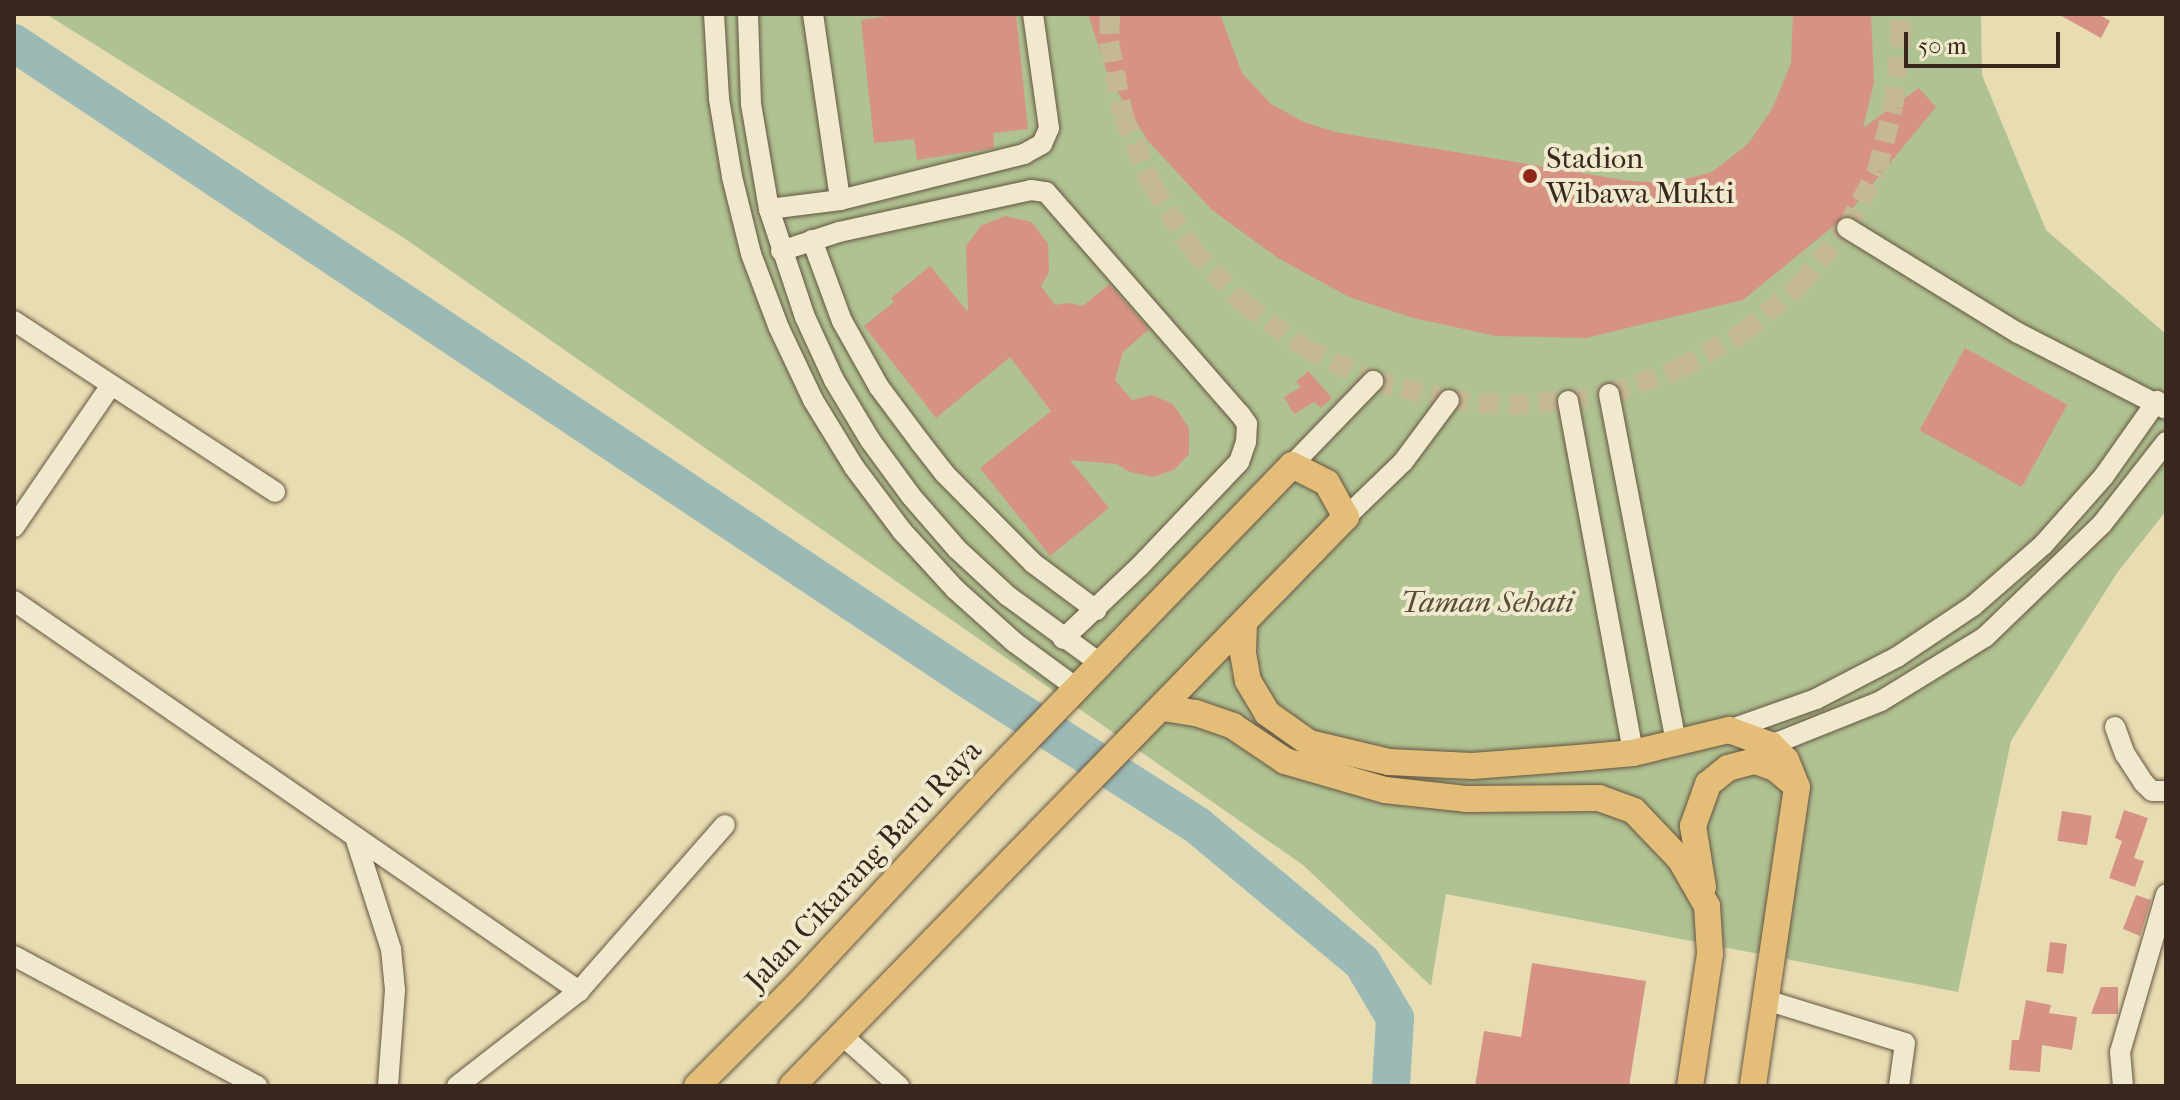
<!DOCTYPE html>
<style>
body{margin:0}
#map{position:relative;width:2180px;height:1100px;overflow:hidden;background:#e8ddb2;font-family:"IM FELL French Canon",serif}
div>[style]{position:absolute}
.green>*{inset:0;background:#b0c291}
.river>*{height:38px;margin:-19px;padding:0 19px;transform-origin:19px;border-radius:19px;background:#9bbab6}
.building>*{inset:0;background:#d69384;transform-origin:0 0}
.minor-tunnel>*{height:20px;margin-top:-10px;transform-origin:0;background:repeating-linear-gradient(90deg,#c5b994 0 20px,transparent 0 30px)}
.roads{filter:drop-shadow(0 0 2px #655442) drop-shadow(0 0 2px #655442)}
.minor>*{height:20px;margin:-10px;padding:0 10px;transform-origin:10px;border-radius:10px;background:#f0e9cd}
.major>*{height:26px;margin:-13px;padding:0 13px;transform-origin:13px;border-radius:13px;background:#e4be79}
.dots>*{width:22px;height:22px;translate:-50% -50%;box-sizing:border-box;border:4px solid #f0e9cd;border-radius:50%}
span{translate:-50% -50%;white-space:nowrap;text-align:center;line-height:1.15;-webkit-text-stroke:8px #f0e9cd;paint-order:stroke}
.poi-label{font-size:30px;color:#39271d}
.left{translate:0 -50%;text-align:left}
.park-label{font-size:30px;color:#574e3a;font-style:italic}
.street-label{font-size:30px;color:#39271d}
.frame{position:absolute;inset:0;border:16px solid #39271d;pointer-events:none}
.scale{position:absolute;left:1904px;top:32px;width:156px;height:36px;box-sizing:border-box;border:4px solid #39271d;border-top:0;padding-left:10px;font-size:24px;line-height:28px;white-space:nowrap;color:#39271d;-webkit-text-stroke:6px #f0e9cd;paint-order:stroke}
</style>
<div id="map">
<div class="green">
<i style="clip-path:polygon(46px 14px,1981px 14px,1982px 75px,2046px 230px,2166px 334px,2166px 511px,2117px 573px,2011px 741px,1958px 992px,1446px 894px,1431px 986px,1303px 865px,404px 238px)"></i>
</div>
<div class="river">
<i style="left:14px;top:43px;width:1144px;rotate:33.7deg"></i>
<i style="left:966px;top:678px;width:275px;rotate:32.5deg"></i>
<i style="left:1198px;top:826px;width:213px;rotate:39.7deg"></i>
<i style="left:1362px;top:962px;width:65px;rotate:59.5deg"></i>
<i style="left:1395px;top:1018px;width:68px;rotate:93.4deg"></i>
</div>
<div class="building">
<i style="clip-path:polygon(898px 14px,1016px 14px,1028px 129px,993px 133px,994px 148px,917px 160px,914px 139px,874px 143px,861px 20px)"></i>
<i style="clip-path:polygon(1088px 14px,1220px 14px,1242px 73px,1271px 104px,1304px 122px,1335px 132px,1629px 181px,1671px 183px,1712px 172px,1748px 144px,1772px 109px,1791px 63px,1793px 14px,1871px 14px,1874px 83px,1863px 128px,1919px 88px,1936px 107px,1847px 215px,1743px 300px,1586px 338px,1496px 336px,1413px 318px,1349px 297px,1278px 258px,1212px 210px,1148px 141px,1109px 78px)"></i>
<i style="clip-path:polygon(2058px 14px,2098px 14px,2110px 21px,2101px 38px)"></i>
<i style="clip-path:polygon(1005px 216px,1032px 222px,1048px 244px,1049px 272px,1041px 286px,1055px 305px,1068px 303px,1083px 306px,1109px 284px,1149px 329px,1123px 352px,1115px 380px,1132px 400px,1152px 395px,1173px 404px,1189px 428px,1189px 454px,1174px 470px,1153px 477px,1130px 472px,1116px 464px,1070px 460px,1109px 508px,1050px 556px,980px 468px,1051px 411px,1010px 357px,936px 418px,864px 326px,894px 302px,891px 298px,930px 266px,968px 312px,966px 246px,981px 226px)"></i>
<i style="left:1965px;top:348px;width:117px;height:94px;rotate:29deg"></i>
<i style="clip-path:polygon(1308px 371px,1332px 398px,1321px 408px,1314px 402px,1294px 414px,1284px 397px,1301px 387px,1296px 382px)"></i>
<i style="clip-path:polygon(2124px 810px,2148px 818px,2134px 858px,2144px 861px,2135px 887px,2109px 878px,2122px 841px,2115px 838px)"></i>
<i style="left:2062px;top:811px;width:30px;height:30px;rotate:9deg"></i>
<i style="clip-path:polygon(2136px 895px,2151px 900px,2140px 936px,2123px 929px)"></i>
<i style="left:2050px;top:942px;width:17px;height:30px;rotate:7deg"></i>
<i style="clip-path:polygon(1532px 963px,1646px 981px,1629px 1086px,1475px 1086px,1484px 1031px,1521px 1037px)"></i>
<i style="clip-path:polygon(2101px 987px,2118px 987px,2118px 1014px,2091px 1014px)"></i>
<i style="clip-path:polygon(2026px 1000px,2051px 1005px,2049px 1013px,2077px 1017px,2072px 1050px,2042px 1045px,2040px 1072px,2009px 1070px,2012px 1040px,2019px 1040px)"></i>
</div>
<div class="minor-tunnel">
<i style="left:1110px;top:14px;width:28px;rotate:92deg"></i>
<i style="left:1109px;top:42px;width:74px;rotate:79.1deg"></i>
<i style="left:1123px;top:115px;width:76px;rotate:67.5deg"></i>
<i style="left:1152px;top:185px;width:75px;rotate:58deg"></i>
<i style="left:1192px;top:249px;width:76px;rotate:46.6deg"></i>
<i style="left:1244px;top:304px;width:75px;rotate:35.8deg"></i>
<i style="left:1305px;top:348px;width:76px;rotate:25.9deg"></i>
<i style="left:1373px;top:381px;width:78px;rotate:14deg"></i>
<i style="left:1449px;top:400px;width:60px;rotate:4.8deg"></i>
<i style="left:1509px;top:405px;width:59px;rotate:-3.9deg"></i>
<i style="left:1568px;top:401px;width:42px;rotate:-9.7deg"></i>
<i style="left:1609px;top:394px;width:74px;rotate:-19.7deg"></i>
<i style="left:1679px;top:369px;width:73px;rotate:-29.4deg"></i>
<i style="left:1743px;top:333px;width:75px;rotate:-40.1deg"></i>
<i style="left:1800px;top:285px;width:74px;rotate:-50.5deg"></i>
<i style="left:1847px;top:228px;width:64px;rotate:-62.2deg"></i>
<i style="left:1877px;top:171px;width:66px;rotate:-76deg"></i>
<i style="left:1893px;top:107px;width:67px;rotate:-83.2deg"></i>
<i style="left:1901px;top:40px;width:26px;rotate:-92deg"></i>
</div>
<div class="roads">
<div class="minor">
<i style="left:714px;top:14px;width:85px;rotate:86.6deg"></i>
<i style="left:719px;top:99px;width:79px;rotate:80.5deg"></i>
<i style="left:732px;top:177px;width:79px;rotate:76.1deg"></i>
<i style="left:751px;top:254px;width:79px;rotate:69.3deg"></i>
<i style="left:779px;top:328px;width:80px;rotate:64.7deg"></i>
<i style="left:813px;top:400px;width:79px;rotate:58.5deg"></i>
<i style="left:854px;top:467px;width:80px;rotate:53.1deg"></i>
<i style="left:902px;top:531px;width:79px;rotate:47.6deg"></i>
<i style="left:955px;top:589px;width:79px;rotate:41.9deg"></i>
<i style="left:1014px;top:642px;width:79px;rotate:36.3deg"></i>
<i style="left:748px;top:14px;width:90px;rotate:88.1deg"></i>
<i style="left:751px;top:104px;width:107px;rotate:80.3deg"></i>
<i style="left:769px;top:209px;width:114px;rotate:71.6deg"></i>
<i style="left:805px;top:317px;width:69px;rotate:65.3deg"></i>
<i style="left:834px;top:380px;width:70px;rotate:59deg"></i>
<i style="left:870px;top:440px;width:69px;rotate:53.8deg"></i>
<i style="left:911px;top:496px;width:70px;rotate:49deg"></i>
<i style="left:957px;top:549px;width:69px;rotate:42.7deg"></i>
<i style="left:1008px;top:596px;width:115px;rotate:36.2deg"></i>
<i style="left:813px;top:14px;width:188px;rotate:81.7deg"></i>
<i style="left:769px;top:209px;width:72px;rotate:-7.2deg"></i>
<i style="left:840px;top:200px;width:190px;rotate:-14deg"></i>
<i style="left:1024px;top:154px;width:21px;rotate:-29deg"></i>
<i style="left:1042px;top:144px;width:17px;rotate:-66deg"></i>
<i style="left:1049px;top:128px;width:115px;rotate:-98deg"></i>
<i style="left:1847px;top:228px;width:201px;rotate:31.6deg"></i>
<i style="left:2018px;top:333px;width:166px;rotate:27.2deg"></i>
<i style="left:812px;top:240px;width:86px;rotate:69.7deg"></i>
<i style="left:842px;top:321px;width:76px;rotate:60.7deg"></i>
<i style="left:879px;top:387px;width:69px;rotate:53.3deg"></i>
<i style="left:920px;top:442px;width:39px;rotate:52deg"></i>
<i style="left:944px;top:473px;width:127px;rotate:45.3deg"></i>
<i style="left:1033px;top:563px;width:79px;rotate:36.7deg"></i>
<i style="left:781px;top:251px;width:61px;rotate:-18.1deg"></i>
<i style="left:839px;top:232px;width:197px;rotate:-12.3deg"></i>
<i style="left:1031px;top:190px;width:15px;rotate:8deg"></i>
<i style="left:1046px;top:192px;width:295px;rotate:48.9deg"></i>
<i style="left:1240px;top:414px;width:12px;rotate:55deg"></i>
<i style="left:1247px;top:424px;width:18px;rotate:93deg"></i>
<i style="left:1246px;top:442px;width:21px;rotate:109deg"></i>
<i style="left:1239px;top:462px;width:144px;rotate:133.6deg"></i>
<i style="left:1140px;top:566px;width:106px;rotate:136.5deg"></i>
<i style="left:14px;top:321px;width:312px;rotate:33.2deg"></i>
<i style="left:1609px;top:394px;width:355px;rotate:79.1deg"></i>
<i style="left:1568px;top:401px;width:358px;rotate:79.5deg"></i>
<i style="left:1292px;top:465px;width:117px;rotate:-46deg"></i>
<i style="left:1346px;top:517px;width:79px;rotate:-44deg"></i>
<i style="left:1403px;top:462px;width:77px;rotate:-53.4deg"></i>
<i style="left:14px;top:527px;width:170px;rotate:-55.6deg"></i>
<i style="left:14px;top:601px;width:687px;rotate:34.62deg"></i>
<i style="left:2115px;top:727px;width:29px;rotate:70deg"></i>
<i style="left:2125px;top:754px;width:35px;rotate:57deg"></i>
<i style="left:2144px;top:783px;width:11px;rotate:45deg"></i>
<i style="left:2152px;top:791px;width:14px"></i>
<i style="left:1729px;top:730px;width:92px;rotate:-19.6deg"></i>
<i style="left:1816px;top:699px;width:91px;rotate:-27.4deg"></i>
<i style="left:1897px;top:657px;width:92px;rotate:-33.9deg"></i>
<i style="left:1973px;top:606px;width:93px;rotate:-41.1deg"></i>
<i style="left:2043px;top:545px;width:92px;rotate:-48.5deg"></i>
<i style="left:2104px;top:476px;width:92px;rotate:-54.8deg"></i>
<i style="left:1771px;top:745px;width:118px;rotate:-21.8deg"></i>
<i style="left:1881px;top:701px;width:122px;rotate:-31.6deg"></i>
<i style="left:1985px;top:637px;width:163px;rotate:-44deg"></i>
<i style="left:2102px;top:524px;width:104px;rotate:-52deg"></i>
<i style="left:355px;top:837px;width:118px;rotate:72.2deg"></i>
<i style="left:391px;top:949px;width:41px;rotate:84.4deg"></i>
<i style="left:395px;top:990px;width:96px;rotate:94.2deg"></i>
<i style="left:14px;top:956px;width:276px;rotate:28.1deg"></i>
<i style="left:1766px;top:1000px;width:145px;rotate:17.2deg"></i>
<i style="left:1905px;top:1043px;width:43px;rotate:97.9deg"></i>
<i style="left:844px;top:1037px;width:74px;rotate:41.7deg"></i>
<i style="left:457px;top:1086px;width:155px;rotate:-37.9deg"></i>
<i style="left:579px;top:991px;width:221px;rotate:-48.7deg"></i>
<i style="left:2123px;top:1086px;width:34px;rotate:-95deg"></i>
<i style="left:2120px;top:1052px;width:164px;rotate:-73.7deg"></i>
</div>
<div class="major">
<i style="left:1244px;top:623px;width:30px;rotate:92deg"></i>
<i style="left:1243px;top:653px;width:28px;rotate:80deg"></i>
<i style="left:1248px;top:681px;width:37px;rotate:59deg"></i>
<i style="left:1267px;top:713px;width:52px;rotate:35.5deg"></i>
<i style="left:1309px;top:743px;width:82px;rotate:13.4deg"></i>
<i style="left:1389px;top:762px;width:83px;rotate:2.8deg"></i>
<i style="left:1472px;top:766px;width:106px;rotate:-4.3deg"></i>
<i style="left:1578px;top:758px;width:55px;rotate:-5.2deg"></i>
<i style="left:1633px;top:753px;width:99px;rotate:-13.5deg"></i>
<i style="left:1729px;top:730px;width:45px;rotate:19.7deg"></i>
<i style="left:1771px;top:745px;width:21px;rotate:45deg"></i>
<i style="left:1786px;top:760px;width:29px;rotate:68deg"></i>
<i style="left:1797px;top:787px;width:302px;rotate:98.4deg"></i>
<i style="left:1163px;top:708px;width:33px;rotate:9deg"></i>
<i style="left:1196px;top:713px;width:39px;rotate:19deg"></i>
<i style="left:1233px;top:726px;width:63px;rotate:33.9deg"></i>
<i style="left:1285px;top:761px;width:104px;rotate:16.2deg"></i>
<i style="left:1385px;top:790px;width:81px;rotate:6.3deg"></i>
<i style="left:1466px;top:799px;width:133px;rotate:-0.4deg"></i>
<i style="left:1599px;top:798px;width:37px;rotate:20deg"></i>
<i style="left:1634px;top:811px;width:66px;rotate:46.2deg"></i>
<i style="left:1680px;top:859px;width:54px;rotate:60.1deg"></i>
<i style="left:1707px;top:906px;width:48px;rotate:86.4deg"></i>
<i style="left:1710px;top:954px;width:134px;rotate:98.6deg"></i>
<i style="left:1703px;top:887px;width:62px;rotate:-99.3deg"></i>
<i style="left:1693px;top:826px;width:45px;rotate:-70.3deg"></i>
<i style="left:1708px;top:784px;width:26px;rotate:-39deg"></i>
<i style="left:1728px;top:768px;width:28px;rotate:-15deg"></i>
<i style="left:1755px;top:761px;width:21px;rotate:19deg"></i>
<i style="left:1775px;top:768px;width:23px;rotate:40deg"></i>
<i style="left:697px;top:1086px;width:139px;rotate:-45deg"></i>
<i style="left:795px;top:988px;width:285px;rotate:-47.1deg"></i>
<i style="left:989px;top:779px;width:436px;rotate:-46deg"></i>
<i style="left:1292px;top:465px;width:39px;rotate:27deg"></i>
<i style="left:1327px;top:483px;width:39px;rotate:61deg"></i>
<i style="left:1346px;top:517px;width:794px;rotate:134.23deg"></i>
</div>
</div>
<div class="dots">
<i style="left:1530px;top:176px;background:#8f2418"></i>
</div>
<div class="poi-label">
<span class="left" style="left:1546px;top:176px">Stadion<br>Wibawa Mukti</span>
</div>
<div class="park-label">
<span style="left:1487px;top:603px">Taman Sehati</span>
</div>
<div class="street-label">
<span style="left:864px;top:866px;rotate:-47deg">Jalan Cikarang Baru Raya</span>
</div>
<div class="frame"></div>
<div class="scale">50 m</div>
</div>
